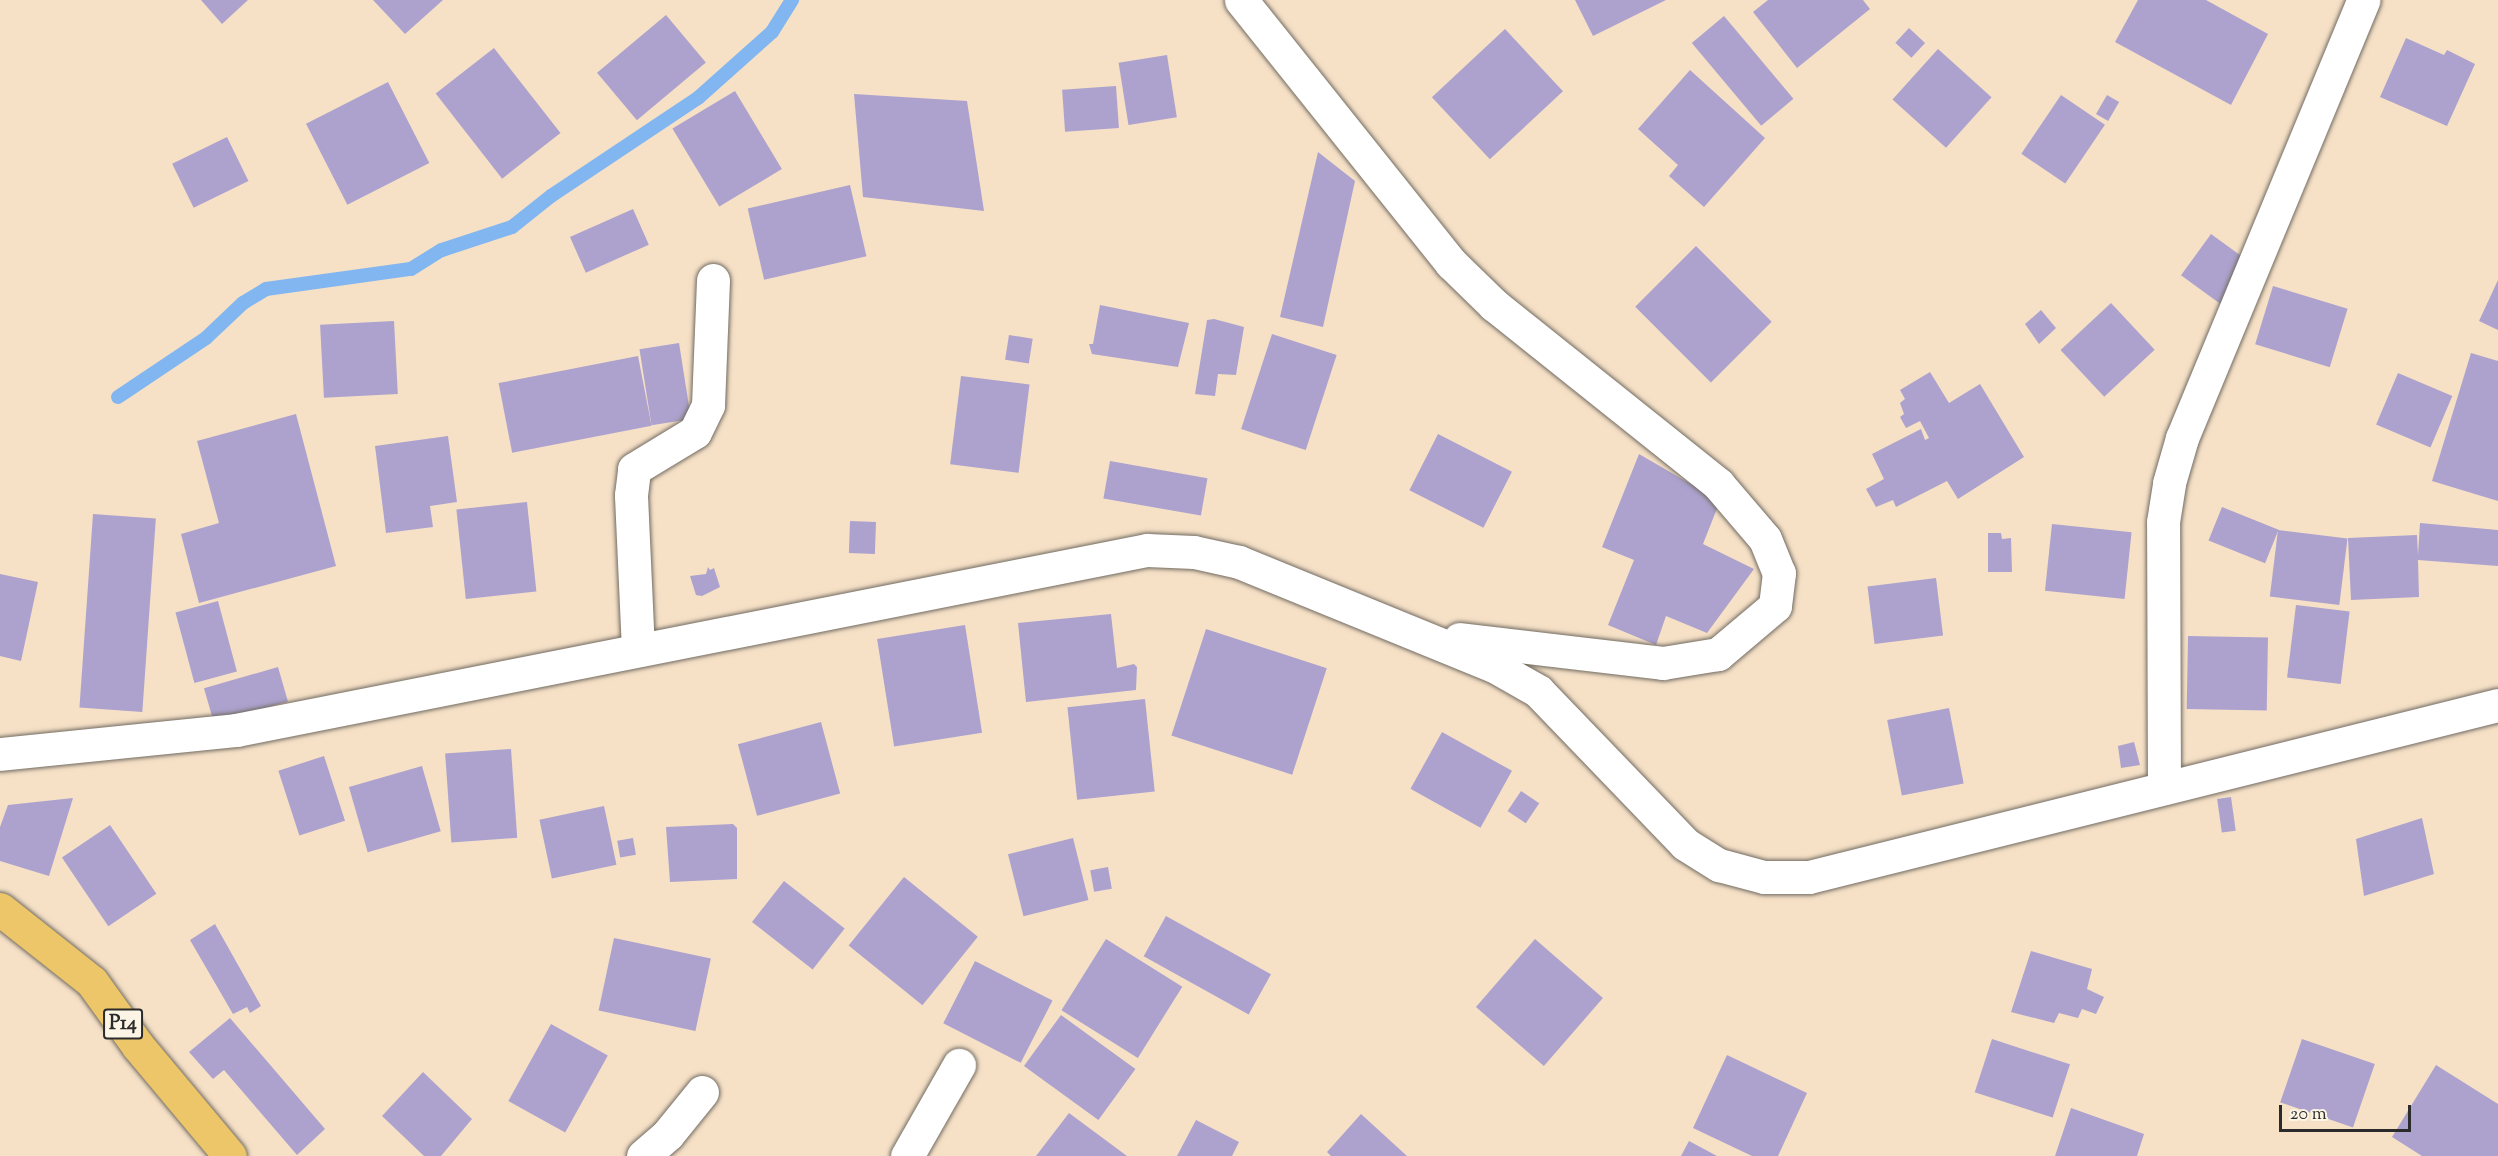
<!DOCTYPE html>
<style>
body{margin:0}
#map{position:relative;width:2498px;height:1156px;overflow:hidden;background:#f6e1c7;font-family:"Sorts Mill Goudy",serif}
div>[style]{position:absolute}
.stream>*{height:14px;margin:-7px;padding:0 7px;transform-origin:7px;border-radius:7px;background:#81b6f0}
.building>*{inset:0;background:#aca2cd;transform-origin:0 0}
.roads{filter:drop-shadow(0 0 2px #726b62) drop-shadow(0 0 2px #726b62)}
.minor>*{height:33px;margin:-16.5px;padding:0 16.5px;transform-origin:16.5px;border-radius:16.5px;background:#fff}
.major>*{height:33px;margin:-16.5px;padding:0 16.5px;transform-origin:16.5px;border-radius:16.5px;background:#ecc669}
span{translate:-50% -50%;white-space:nowrap;text-align:center;line-height:1.15;-webkit-text-stroke:4.5px #fcf5e5;paint-order:stroke}
.shield-label span{padding:2px 4px;background:#fcf5e5;border:2px solid;border-radius:4px;-webkit-text-stroke-width:0}
.shield-label{font-size:20px;color:#2b2b2b;font-weight:700}
.scale{position:absolute;left:2279px;top:1105px;width:132px;height:27px;box-sizing:border-box;border:3px solid #2b2b2b;border-top:0;padding-left:8px;font-size:18px;line-height:21px;white-space:nowrap;color:#2b2b2b;-webkit-text-stroke:4px #fcf5e5;paint-order:stroke}
</style>
<div id="map">
<div class="stream">
<i style="left:118px;top:397px;width:106px;rotate:-33.8deg"></i>
<i style="left:206px;top:338px;width:51px;rotate:-43.4deg"></i>
<i style="left:243px;top:303px;width:27px;rotate:-31deg"></i>
<i style="left:266px;top:289px;width:146px;rotate:-7.9deg"></i>
<i style="left:411px;top:269px;width:36px;rotate:-32deg"></i>
<i style="left:442px;top:250px;width:74px;rotate:-18.2deg"></i>
<i style="left:512px;top:227px;width:50px;rotate:-38.5deg"></i>
<i style="left:551px;top:196px;width:177px;rotate:-33.7deg"></i>
<i style="left:698px;top:98px;width:99px;rotate:-41.7deg"></i>
<i style="left:772px;top:32px;width:38px;rotate:-58deg"></i>
</div>
<div class="building">
<i style="clip-path:polygon(201px 0,248px 0,222px 24px)"></i>
<i style="clip-path:polygon(373px 0,443px 0,405px 34px)"></i>
<i style="clip-path:polygon(1575px 0,1666px 0,1593px 36px)"></i>
<i style="clip-path:polygon(1768px 0,1863px 0,1870px 9px,1797px 68px,1753px 12px)"></i>
<i style="clip-path:polygon(2138px 0,2206px 0,2268px 34px,2231px 105px,2115px 42px)"></i>
<i style="left:666px;top:15px;width:62px;height:90px;rotate:50deg"></i>
<i style="left:1724px;top:16px;width:108px;height:42px;rotate:50deg"></i>
<i style="left:1909px;top:28px;width:22px;height:20px;rotate:43deg"></i>
<i style="left:1505px;top:29px;width:85px;height:100px;rotate:47deg"></i>
<i style="clip-path:polygon(2406px 38px,2444px 55px,2447px 50px,2475px 64px,2447px 126px,2380px 97px)"></i>
<i style="left:494px;top:48px;width:108px;height:74px;rotate:52deg"></i>
<i style="left:1938px;top:49px;width:72px;height:68px;rotate:42deg"></i>
<i style="left:1167px;top:55px;width:63px;height:49px;rotate:81deg"></i>
<i style="clip-path:polygon(1690px 70px,1765px 138px,1704px 207px,1669px 176px,1678px 165px,1638px 129px)"></i>
<i style="left:388px;top:82px;width:91px;height:92px;rotate:63deg"></i>
<i style="left:1116px;top:86px;width:42px;height:54px;rotate:86deg"></i>
<i style="left:735px;top:91px;width:91px;height:73px;rotate:59deg"></i>
<i style="clip-path:polygon(854px 94px,967px 101px,984px 211px,863px 197px)"></i>
<i style="left:2061px;top:95px;width:53px;height:71px;rotate:34deg"></i>
<i style="left:2107px;top:95px;width:14px;height:22px;rotate:30deg"></i>
<i style="left:227px;top:137px;width:49px;height:61px;rotate:64deg"></i>
<i style="clip-path:polygon(1318px 152px,1355px 181px,1323px 327px,1280px 317px)"></i>
<i style="left:850px;top:185px;width:73px;height:105px;rotate:77deg"></i>
<i style="left:633px;top:209px;width:39px;height:69px;rotate:66deg"></i>
<i style="left:2211px;top:234px;width:53px;height:51px;rotate:36deg"></i>
<i style="left:1696px;top:246px;width:107px;height:86px;rotate:45deg"></i>
<i style="clip-path:polygon(2498px 280px,2498px 330px,2479px 321px)"></i>
<i style="left:2273px;top:286px;width:78px;height:61px;rotate:17deg"></i>
<i style="left:2111px;top:303px;width:64px;height:69px;rotate:47deg"></i>
<i style="clip-path:polygon(1100px 305px,1189px 323px,1178px 367px,1092px 354px,1089px 344px,1093px 344px)"></i>
<i style="clip-path:polygon(2041px 310px,2056px 328px,2039px 344px,2025px 324px)"></i>
<i style="clip-path:polygon(1214px 319px,1244px 327px,1236px 375px,1218px 374px,1215px 396px,1195px 394px,1207px 320px)"></i>
<i style="left:394px;top:321px;width:73px;height:74px;rotate:87deg"></i>
<i style="left:1272px;top:334px;width:68px;height:100px;rotate:18deg"></i>
<i style="left:1009px;top:335px;width:24px;height:25px;rotate:9deg"></i>
<i style="left:679px;top:343px;width:77px;height:40px;rotate:81deg"></i>
<i style="clip-path:polygon(2471px 353px,2498px 361px,2498px 501px,2432px 481px)"></i>
<i style="left:638px;top:356px;width:71px;height:142px;rotate:79deg"></i>
<i style="clip-path:polygon(1930px 372px,1949px 403px,1980px 384px,2024px 457px,1958px 499px,1947px 481px,1896px 507px,1893px 500px,1876px 507px,1866px 489px,1884px 479px,1872px 454px,1921px 429px,1925px 440px,1929px 438px,1920px 421px,1906px 428px,1900px 417px,1904px 414px,1900px 403px,1905px 399px,1900px 390px)"></i>
<i style="left:2398px;top:373px;width:59px;height:56px;rotate:23deg"></i>
<i style="left:961px;top:376px;width:69px;height:89px;rotate:7deg"></i>
<i style="clip-path:polygon(296px 414px,336px 566px,199px 603px,181px 534px,219px 523px,197px 441px)"></i>
<i style="left:1438px;top:434px;width:83px;height:63px;rotate:27deg"></i>
<i style="clip-path:polygon(448px 436px,457px 502px,430px 506px,433px 527px,386px 533px,375px 446px)"></i>
<i style="clip-path:polygon(1639px 454px,1720px 501px,1703px 544px,1754px 569px,1707px 633px,1666px 616px,1656px 645px,1608px 625px,1634px 560px,1602px 547px)"></i>
<i style="left:1110px;top:461px;width:99px;height:38px;rotate:10deg"></i>
<i style="left:527px;top:502px;width:90px;height:71px;rotate:84deg"></i>
<i style="left:2222px;top:507px;width:61px;height:36px;rotate:22deg"></i>
<i style="left:93px;top:514px;width:63px;height:194px;rotate:4deg"></i>
<i style="left:876px;top:522px;width:32px;height:26px;rotate:92deg"></i>
<i style="clip-path:polygon(2420px 523px,2498px 530px,2498px 566px,2418px 560px,2419px 597px,2351px 600px,2348px 538px,2417px 535px,2418px 555px)"></i>
<i style="left:2052px;top:524px;width:80px;height:67px;rotate:6deg"></i>
<i style="left:2278px;top:530px;width:70px;height:67px;rotate:7deg"></i>
<i style="clip-path:polygon(1988px 533px,2001px 533px,2002px 539px,2011px 538px,2012px 572px,1988px 572px)"></i>
<i style="clip-path:polygon(708px 567px,710px 570px,714px 568px,720px 587px,702px 596px,696px 595px,690px 576px,706px 574px)"></i>
<i style="clip-path:polygon(0 574px,38px 582px,21px 661px,0 656px)"></i>
<i style="left:1936px;top:578px;width:58px;height:69px;rotate:83deg"></i>
<i style="left:218px;top:601px;width:73px;height:44px;rotate:75deg"></i>
<i style="left:2296px;top:605px;width:54px;height:73px;rotate:7deg"></i>
<i style="clip-path:polygon(1111px 614px,1117px 668px,1134px 664px,1137px 667px,1136px 690px,1026px 702px,1018px 623px)"></i>
<i style="left:965px;top:625px;width:109px;height:89px;rotate:81deg"></i>
<i style="left:1206px;top:629px;width:127px;height:112px;rotate:18deg"></i>
<i style="left:2188px;top:636px;width:80px;height:73px;rotate:1deg"></i>
<i style="left:278px;top:667px;width:36px;height:77px;rotate:74deg"></i>
<i style="left:1145px;top:699px;width:93px;height:78px;rotate:84deg"></i>
<i style="left:1949px;top:708px;width:77px;height:63px;rotate:79deg"></i>
<i style="left:821px;top:722px;width:74px;height:86px;rotate:75deg"></i>
<i style="left:1442px;top:732px;width:80px;height:65px;rotate:29deg"></i>
<i style="clip-path:polygon(2134px 742px,2140px 765px,2121px 768px,2118px 746px)"></i>
<i style="left:511px;top:749px;width:89px;height:66px;rotate:86deg"></i>
<i style="left:324px;top:756px;width:68px;height:48px;rotate:72deg"></i>
<i style="left:422px;top:766px;width:68px;height:76px;rotate:74deg"></i>
<i style="left:1521px;top:791px;width:22px;height:24px;rotate:34deg"></i>
<i style="left:2231px;top:797px;width:34px;height:14px;rotate:82deg"></i>
<i style="clip-path:polygon(73px 798px,49px 876px,0 861px,0 827px,8px 805px)"></i>
<i style="left:604px;top:806px;width:60px;height:66px;rotate:78deg"></i>
<i style="clip-path:polygon(2422px 818px,2434px 874px,2364px 896px,2356px 839px)"></i>
<i style="clip-path:polygon(733px 824px,737px 828px,737px 879px,670px 882px,666px 827px)"></i>
<i style="left:110px;top:825px;width:83px;height:58px;rotate:56deg"></i>
<i style="left:633px;top:838px;width:17px;height:16px;rotate:80deg"></i>
<i style="left:1073px;top:838px;width:64px;height:67px;rotate:76deg"></i>
<i style="left:1108px;top:867px;width:22px;height:18px;rotate:80deg"></i>
<i style="left:904px;top:877px;width:95px;height:88px;rotate:39deg"></i>
<i style="left:784px;top:881px;width:77px;height:52px;rotate:38deg"></i>
<i style="left:1166px;top:916px;width:120px;height:46px;rotate:29deg"></i>
<i style="clip-path:polygon(215px 924px,261px 1006px,250px 1013px,247px 1007px,233px 1014px,190px 940px)"></i>
<i style="left:614px;top:938px;width:99px;height:74px;rotate:12deg"></i>
<i style="left:1106px;top:939px;width:90px;height:84px;rotate:32deg"></i>
<i style="left:1535px;top:939px;width:90px;height:90px;rotate:41deg"></i>
<i style="clip-path:polygon(2031px 951px,2092px 969px,2087px 989px,2104px 997px,2096px 1014px,2082px 1009px,2078px 1018px,2059px 1013px,2054px 1023px,2011px 1012px)"></i>
<i style="left:975px;top:961px;width:87px;height:70px;rotate:27deg"></i>
<i style="left:1061px;top:1015px;width:92px;height:63px;rotate:36deg"></i>
<i style="clip-path:polygon(230px 1018px,325px 1129px,297px 1155px,224px 1070px,213px 1079px,189px 1052px)"></i>
<i style="left:551px;top:1024px;width:65px;height:88px;rotate:29deg"></i>
<i style="left:1992px;top:1039px;width:82px;height:56px;rotate:18deg"></i>
<i style="left:2302px;top:1039px;width:77px;height:67px;rotate:19deg"></i>
<i style="clip-path:polygon(1727px 1055px,1807px 1093px,1778px 1156px,1752px 1156px,1693px 1128px)"></i>
<i style="clip-path:polygon(2436px 1065px,2498px 1104px,2498px 1156px,2422px 1156px,2392px 1137px)"></i>
<i style="clip-path:polygon(423px 1072px,472px 1119px,441px 1156px,424px 1156px,382px 1116px)"></i>
<i style="clip-path:polygon(2071px 1108px,2144px 1134px,2137px 1156px,2055px 1156px)"></i>
<i style="clip-path:polygon(1069px 1113px,1127px 1156px,1036px 1156px)"></i>
<i style="clip-path:polygon(1361px 1114px,1407px 1156px,1331px 1156px,1327px 1152px)"></i>
<i style="clip-path:polygon(1196px 1120px,1239px 1142px,1232px 1156px,1177px 1156px)"></i>
<i style="clip-path:polygon(1689px 1141px,1717px 1156px,1681px 1156px)"></i>
</div>
<div class="roads">
<div class="minor">
<i style="left:1241px;top:0;width:337px;rotate:51.4deg"></i>
<i style="left:1451px;top:263px;width:60px;rotate:44.3deg"></i>
<i style="left:1494px;top:305px;width:287px;rotate:38.6deg"></i>
<i style="left:1718px;top:484px;width:72px;rotate:49.5deg"></i>
<i style="left:1765px;top:539px;width:37px;rotate:68deg"></i>
<i style="left:1779px;top:573px;width:33px;rotate:97deg"></i>
<i style="left:1775px;top:606px;width:75px;rotate:139.9deg"></i>
<i style="left:1718px;top:654px;width:56px;rotate:170.7deg"></i>
<i style="left:1663px;top:663px;width:205px;rotate:-173.3deg"></i>
<i style="left:638px;top:650px;width:155px;rotate:-92.6deg"></i>
<i style="left:631px;top:495px;width:26px;rotate:-83deg"></i>
<i style="left:634px;top:469px;width:71px;rotate:-31.2deg"></i>
<i style="left:695px;top:432px;width:30px;rotate:-64deg"></i>
<i style="left:708px;top:405px;width:125px;rotate:-87.7deg"></i>
<i style="left:0;top:754px;width:237px;rotate:-5.8deg"></i>
<i style="left:236px;top:730px;width:929px;rotate:-11.18deg"></i>
<i style="left:1147px;top:550px;width:47px;rotate:2.4deg"></i>
<i style="left:1194px;top:552px;width:46px;rotate:12.5deg"></i>
<i style="left:1239px;top:562px;width:275px;rotate:22.2deg"></i>
<i style="left:1494px;top:666px;width:51px;rotate:29.6deg"></i>
<i style="left:1538px;top:691px;width:212px;rotate:46.1deg"></i>
<i style="left:1685px;top:844px;width:40px;rotate:32deg"></i>
<i style="left:1719px;top:865px;width:47px;rotate:14.9deg"></i>
<i style="left:1764px;top:877px;width:45px"></i>
<i style="left:1809px;top:877px;width:710px;rotate:-14.02deg"></i>
<i style="left:2164px;top:788px;width:266px;rotate:-90.2deg"></i>
<i style="left:2163px;top:522px;width:39px;rotate:-81deg"></i>
<i style="left:2169px;top:483px;width:47px;rotate:-73.9deg"></i>
<i style="left:2182px;top:438px;width:474px;rotate:-67.5deg"></i>
<i style="left:643px;top:1156px;width:33px;rotate:-41deg"></i>
<i style="left:668px;top:1134px;width:54px;rotate:-51deg"></i>
<i style="left:907px;top:1156px;width:105px;rotate:-60.3deg"></i>
</div>
<div class="major">
<i style="left:0;top:909px;width:117px;rotate:38.4deg"></i>
<i style="left:92px;top:982px;width:79px;rotate:54.3deg"></i>
<i style="left:138px;top:1046px;width:143px;rotate:50.1deg"></i>
</div>
</div>
<div class="shield-label">
<span style="left:123px;top:1024px">P14</span>
</div>
<div class="scale">20 m</div>
</div>
